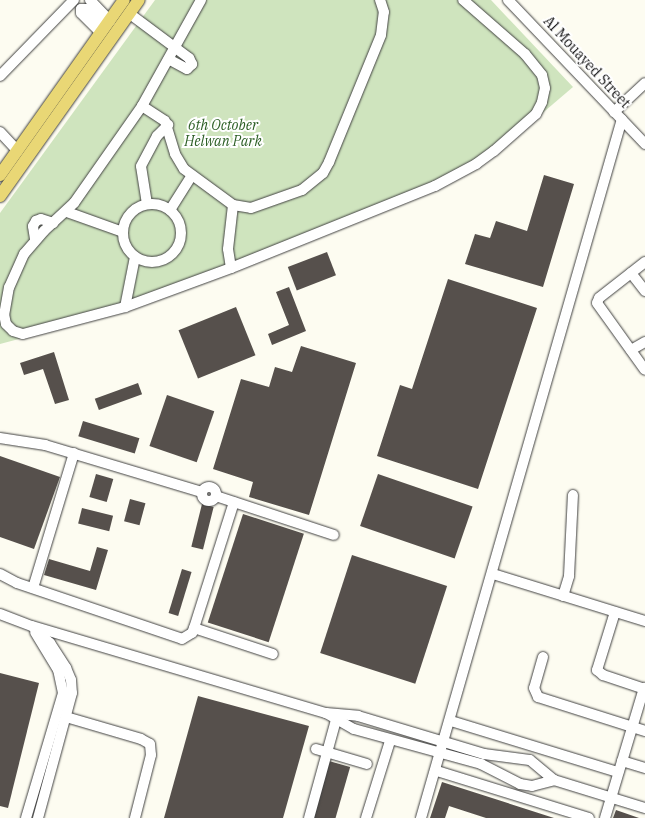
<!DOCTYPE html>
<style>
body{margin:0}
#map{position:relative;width:645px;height:818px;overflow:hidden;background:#fdfcf1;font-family:"IBM Plex Serif",serif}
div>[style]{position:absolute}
.green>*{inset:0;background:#cfe4be}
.building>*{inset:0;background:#56504c;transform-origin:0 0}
.roads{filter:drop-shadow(0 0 1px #414141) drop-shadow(0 0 1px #414141)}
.minor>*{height:10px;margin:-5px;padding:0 5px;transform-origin:5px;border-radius:5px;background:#fff}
.minor>.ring{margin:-5px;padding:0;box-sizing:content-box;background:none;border:10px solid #fff;border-radius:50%}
.major>*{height:12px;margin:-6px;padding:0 6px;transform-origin:6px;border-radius:6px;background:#e9d775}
span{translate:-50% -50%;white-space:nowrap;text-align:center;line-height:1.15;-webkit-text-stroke:4px #fff;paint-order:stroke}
.street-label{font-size:14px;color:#0e0e0e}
.park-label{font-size:14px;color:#2d5f26;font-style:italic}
</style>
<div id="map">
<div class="green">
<i style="clip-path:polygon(155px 0,491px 0,573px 87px,478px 168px,437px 190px,200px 285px,128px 310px,0 344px,0 213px)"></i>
</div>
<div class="building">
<i style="clip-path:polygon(544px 175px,574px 184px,543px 287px,465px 264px,475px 234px,490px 238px,496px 221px,527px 231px)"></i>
<i style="left:327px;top:252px;width:25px;height:42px;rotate:69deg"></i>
<i style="clip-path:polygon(448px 279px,537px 308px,478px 489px,377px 456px,400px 385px,412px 389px)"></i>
<i style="clip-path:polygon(289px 287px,306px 331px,272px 345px,268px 334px,289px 325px,276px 292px)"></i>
<i style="left:236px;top:307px;width:52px;height:62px;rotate:68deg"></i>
<i style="clip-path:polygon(301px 346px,356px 363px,309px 515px,249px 497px,253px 482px,213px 469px,241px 379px,269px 387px,275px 367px,292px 372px)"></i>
<i style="clip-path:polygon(54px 352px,69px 400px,55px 404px,43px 369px,24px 375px,20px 363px)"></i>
<i style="left:138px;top:383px;width:12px;height:46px;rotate:70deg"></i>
<i style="left:167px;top:395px;width:50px;height:54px;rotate:19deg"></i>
<i style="left:83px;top:421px;width:59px;height:16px;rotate:17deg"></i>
<i style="clip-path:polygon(0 456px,60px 477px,34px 549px,0 537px)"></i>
<i style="left:96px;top:474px;width:18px;height:24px;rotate:16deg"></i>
<i style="left:378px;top:474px;width:100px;height:55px;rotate:19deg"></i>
<i style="left:130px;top:499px;width:16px;height:23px;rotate:15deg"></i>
<i style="left:202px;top:504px;width:12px;height:44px;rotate:14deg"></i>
<i style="left:82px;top:508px;width:32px;height:16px;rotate:14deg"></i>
<i style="left:243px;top:514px;width:64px;height:114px;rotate:18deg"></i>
<i style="clip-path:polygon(97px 547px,108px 550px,96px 590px,44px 575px,49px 559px,90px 571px)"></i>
<i style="left:352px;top:555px;width:100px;height:103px;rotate:18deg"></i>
<i style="left:182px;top:569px;width:10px;height:46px;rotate:17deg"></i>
<i style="clip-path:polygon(0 673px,39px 683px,8px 808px,0 806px)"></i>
<i style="clip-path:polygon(198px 696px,309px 726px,283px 818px,164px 818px)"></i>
<i style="left:329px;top:761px;width:22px;height:59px;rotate:16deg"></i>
<i style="clip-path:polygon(442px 782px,554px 818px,486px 818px,449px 806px,445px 818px,430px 818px)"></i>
<i style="clip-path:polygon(616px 810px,639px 818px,613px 818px)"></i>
</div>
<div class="roads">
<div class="minor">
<i style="left:90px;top:0;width:29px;rotate:46deg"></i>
<i style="left:201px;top:0;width:121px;rotate:119.1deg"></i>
<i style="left:142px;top:106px;width:118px;rotate:125deg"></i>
<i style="left:74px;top:203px;width:41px;rotate:137deg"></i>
<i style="left:44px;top:231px;width:30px;rotate:131deg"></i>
<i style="left:24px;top:254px;width:36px;rotate:114deg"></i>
<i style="left:9px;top:287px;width:27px;rotate:100deg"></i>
<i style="left:4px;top:314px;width:10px;rotate:79deg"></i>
<i style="left:6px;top:324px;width:10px;rotate:45deg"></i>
<i style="left:13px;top:331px;width:10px;rotate:17deg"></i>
<i style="left:23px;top:334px;width:106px;rotate:-14.8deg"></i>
<i style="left:125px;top:307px;width:113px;rotate:-20.2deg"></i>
<i style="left:231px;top:268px;width:220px;rotate:-21.9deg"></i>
<i style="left:435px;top:186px;width:47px;rotate:-28.2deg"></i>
<i style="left:476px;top:164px;width:22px;rotate:-36deg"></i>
<i style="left:494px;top:151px;width:56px;rotate:-41.4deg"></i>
<i style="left:536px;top:114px;width:13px;rotate:-63deg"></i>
<i style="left:542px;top:102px;width:14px;rotate:-78deg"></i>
<i style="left:545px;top:88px;width:13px;rotate:-103deg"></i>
<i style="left:542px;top:75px;width:27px;rotate:-129deg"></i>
<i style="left:525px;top:54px;width:82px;rotate:-138.9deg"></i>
<i style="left:508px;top:0;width:199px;rotate:46.4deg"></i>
<i style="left:130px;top:14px;width:74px;rotate:36.7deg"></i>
<i style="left:189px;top:58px;width:7px;rotate:63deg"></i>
<i style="left:192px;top:64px;width:7px;rotate:135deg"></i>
<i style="left:187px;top:69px;width:21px;rotate:-152deg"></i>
<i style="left:101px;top:33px;width:28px;rotate:-135deg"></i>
<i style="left:81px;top:13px;width:4px;rotate:-90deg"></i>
<i style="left:81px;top:9px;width:5px"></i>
<i style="left:86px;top:9px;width:26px;rotate:43deg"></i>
<i style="left:0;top:76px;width:106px;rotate:-45.8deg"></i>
<i style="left:142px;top:106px;width:27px;rotate:33deg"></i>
<i style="left:165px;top:121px;width:34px;rotate:73deg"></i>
<i style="left:175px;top:154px;width:17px;rotate:59deg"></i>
<i style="left:184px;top:169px;width:61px;rotate:36.3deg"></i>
<i style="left:233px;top:205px;width:18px;rotate:9deg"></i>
<i style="left:251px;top:208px;width:54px;rotate:-19.4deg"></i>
<i style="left:302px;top:190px;width:27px;rotate:-39deg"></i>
<i style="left:323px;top:173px;width:13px;rotate:-61deg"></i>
<i style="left:329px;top:162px;width:137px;rotate:-67.7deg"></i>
<i style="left:381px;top:35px;width:23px;rotate:-83deg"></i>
<i style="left:384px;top:12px;width:13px;rotate:-108deg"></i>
<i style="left:614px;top:112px;width:42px;rotate:-43.1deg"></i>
<i style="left:0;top:132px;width:26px;rotate:47deg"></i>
<i style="left:147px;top:204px;width:38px;rotate:-99deg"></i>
<i style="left:141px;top:166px;width:34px;rotate:-62deg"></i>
<i style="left:157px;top:136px;width:16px;rotate:-45deg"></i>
<i class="ring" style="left:123px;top:204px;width:48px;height:48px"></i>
<i style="left:170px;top:210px;width:41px;rotate:-57.8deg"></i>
<i style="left:67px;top:212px;width:59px;rotate:19.7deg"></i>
<i style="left:35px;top:239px;width:13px;rotate:-99deg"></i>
<i style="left:33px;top:226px;width:6px;rotate:-59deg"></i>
<i style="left:36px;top:221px;width:5px;rotate:-22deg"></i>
<i style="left:41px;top:219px;width:13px;rotate:18deg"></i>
<i style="left:645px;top:262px;width:58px;rotate:142deg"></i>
<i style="left:599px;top:298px;width:5px;rotate:112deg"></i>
<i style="left:597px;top:303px;width:82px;rotate:54.4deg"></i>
<i style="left:231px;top:268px;width:19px;rotate:-99deg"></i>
<i style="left:228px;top:249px;width:44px;rotate:-83.5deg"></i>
<i style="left:631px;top:273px;width:23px;rotate:52deg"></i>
<i style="left:125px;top:307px;width:51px;rotate:-78.7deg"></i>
<i style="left:631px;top:350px;width:16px;rotate:-30deg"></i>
<i style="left:0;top:438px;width:46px;rotate:8.8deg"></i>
<i style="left:45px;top:445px;width:164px;rotate:16.7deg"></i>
<i class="ring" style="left:202px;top:487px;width:4px;height:4px"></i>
<i style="left:216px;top:496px;width:124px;rotate:18.3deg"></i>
<i style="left:0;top:574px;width:19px;rotate:28deg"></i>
<i style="left:17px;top:583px;width:174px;rotate:18.7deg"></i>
<i style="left:182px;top:639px;width:12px;rotate:-31deg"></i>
<i style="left:192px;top:633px;width:5px;rotate:-68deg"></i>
<i style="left:194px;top:628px;width:132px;rotate:-72.4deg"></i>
<i style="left:493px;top:574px;width:159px;rotate:17.2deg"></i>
<i style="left:33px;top:588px;width:141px;rotate:-73.1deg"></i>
<i style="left:563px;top:596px;width:21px;rotate:-73deg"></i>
<i style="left:569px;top:576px;width:81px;rotate:-87.2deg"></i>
<i style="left:615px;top:612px;width:61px;rotate:107.2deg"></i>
<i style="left:597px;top:670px;width:8px;rotate:40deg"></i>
<i style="left:603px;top:675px;width:44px;rotate:18.4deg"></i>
<i style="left:0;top:614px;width:34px;rotate:21deg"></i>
<i style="left:32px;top:626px;width:307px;rotate:16.5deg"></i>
<i style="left:326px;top:713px;width:32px;rotate:5deg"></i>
<i style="left:358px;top:716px;width:132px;rotate:16.8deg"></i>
<i style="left:484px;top:754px;width:46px;rotate:7.4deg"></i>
<i style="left:530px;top:760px;width:31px;rotate:40deg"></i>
<i style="left:554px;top:780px;width:95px;rotate:17.1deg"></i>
<i style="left:194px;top:628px;width:83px;rotate:18.2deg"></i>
<i style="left:35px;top:629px;width:21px;rotate:43deg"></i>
<i style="left:50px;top:643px;width:30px;rotate:57deg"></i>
<i style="left:66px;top:668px;width:13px;rotate:67deg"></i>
<i style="left:71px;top:680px;width:13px;rotate:86deg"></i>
<i style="left:72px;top:693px;width:130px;rotate:105.2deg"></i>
<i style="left:543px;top:657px;width:32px;rotate:106deg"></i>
<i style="left:534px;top:688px;width:10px;rotate:66deg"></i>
<i style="left:538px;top:697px;width:112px;rotate:17.6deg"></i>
<i style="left:326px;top:713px;width:32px;rotate:30deg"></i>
<i style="left:354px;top:729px;width:132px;rotate:15.4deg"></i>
<i style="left:481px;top:764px;width:44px;rotate:27.1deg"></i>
<i style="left:520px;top:784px;width:12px;rotate:9deg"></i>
<i style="left:532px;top:786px;width:23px;rotate:-15deg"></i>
<i style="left:66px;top:717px;width:78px;rotate:16.3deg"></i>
<i style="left:141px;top:739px;width:10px;rotate:29deg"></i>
<i style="left:150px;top:744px;width:11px;rotate:85deg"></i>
<i style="left:151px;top:755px;width:65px;rotate:104.3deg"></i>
<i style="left:451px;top:721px;width:175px;rotate:17deg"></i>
<i style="left:316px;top:749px;width:53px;rotate:16.4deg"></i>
<i style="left:622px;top:761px;width:24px;rotate:17deg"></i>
<i style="left:437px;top:771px;width:159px;rotate:17.2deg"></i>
<i style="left:26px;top:818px;width:130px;rotate:-73.5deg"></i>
<i style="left:63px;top:693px;width:24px;rotate:-102deg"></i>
<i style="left:58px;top:670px;width:44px;rotate:-121.2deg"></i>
<i style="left:309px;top:818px;width:102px;rotate:-74.6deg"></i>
<i style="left:366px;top:818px;width:81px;rotate:-72.7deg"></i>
<i style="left:421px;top:818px;width:727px;rotate:-73.96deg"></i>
<i style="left:605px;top:818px;width:136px;rotate:-73.3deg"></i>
</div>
<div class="major">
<i style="left:0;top:175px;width:214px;rotate:-54.7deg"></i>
<i style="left:0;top:196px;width:240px;rotate:-54.7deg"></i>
</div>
</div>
<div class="street-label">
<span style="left:587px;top:62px;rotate:47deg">Al Mouayed Street</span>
</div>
<div class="park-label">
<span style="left:223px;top:133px">6th October<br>Helwan Park</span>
</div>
</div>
